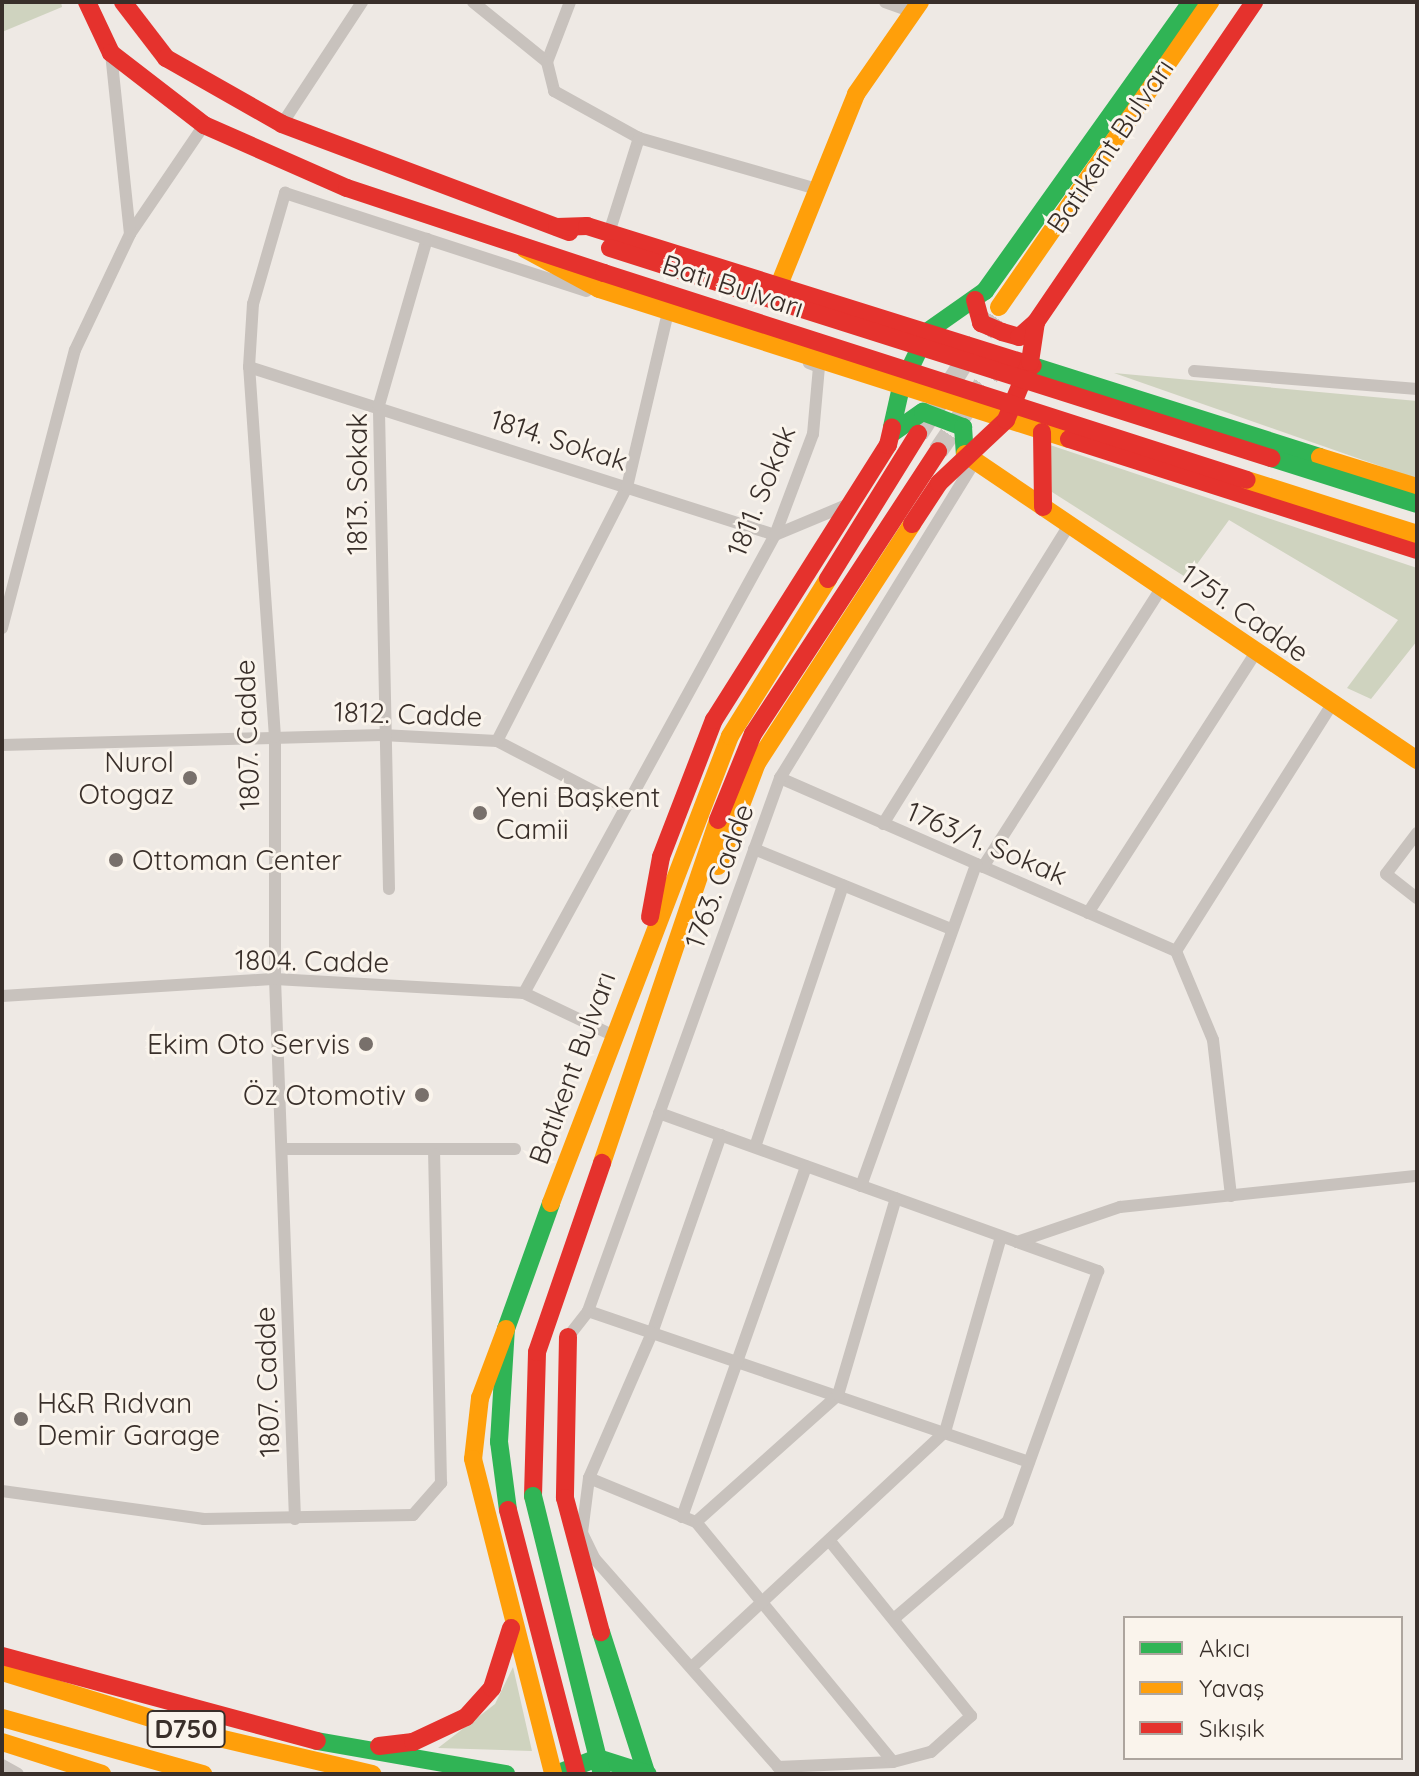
<!DOCTYPE html>
<meta charset="utf-8">
<style>
body{margin:0}
#map{position:relative;width:1419px;height:1776px;overflow:hidden;background:#eee9e4;font-family:Quicksand,sans-serif}
div>[style]{position:absolute}
.green>*{inset:0;background:#cfd3bf}
.primary-tunnel>*{height:20px;margin-top:-10px;transform-origin:0;background:repeating-linear-gradient(90deg,#cac4bf 0 20px,transparent 0 30px)}
.street>*{height:12px;margin:-6px;padding:0 6px;transform-origin:6px;border-radius:6px;background:#c8c2bd}
.fast>*{height:18px;margin:-9px;padding:0 9px;transform-origin:9px;border-radius:9px;background:#30b455}
.slow>*{height:18px;margin:-9px;padding:0 9px;transform-origin:9px;border-radius:9px;background:#ff9f0a}
.jam>*{height:18px;margin:-9px;padding:0 9px;transform-origin:9px;border-radius:9px;background:#e5322d}
.fast-bridge>*{height:18px;margin:-9px;padding:0 9px;transform-origin:9px;border-radius:9px;background:#30b455}
.slow-bridge>*{height:18px;margin:-9px;padding:0 9px;transform-origin:9px;border-radius:9px;background:#ff9f0a}
.jam-bridge>*{height:18px;margin:-9px;padding:0 9px;transform-origin:9px;border-radius:9px;background:#e5322d}
.dots>*{width:22px;height:22px;translate:-50% -50%;box-sizing:border-box;border:4px solid #faf4ec;border-radius:50%}
span{translate:-50% -50%;white-space:nowrap;text-align:center;line-height:1.15;-webkit-text-stroke:6px #faf4ec;paint-order:stroke}
.shield-label span{padding:2px 6px;background:#faf4ec;border:2px solid;border-radius:6px;-webkit-text-stroke-width:0}
.shield-label{font-size:26px;color:#392f2a;font-weight:700}
.street-label{font-size:28px;color:#392f2a}
.poi-label{font-size:28px;color:#392f2a}
.right{translate:-100% -50%;text-align:right}
.left{translate:0 -50%;text-align:left}
.frame{position:absolute;inset:0;border:4px solid #392f2a;pointer-events:none}
.legend{position:absolute;left:1123px;top:1616px;width:280px;height:144px;box-sizing:border-box;background:#faf4ec;border:2px solid #ada59e;margin:0;padding:10px 14px;list-style:none;font-size:24px;color:#392f2a}
.legend li{display:flex;align-items:center;gap:16px;height:40px}
.legend b{width:40px;border:2px solid #ada59e}
</style>
<div id="map">
<div class="green">
<i style="clip-path:polygon(2px 2px,61px 2px,62px 7px,2px 32px)"></i>
<i style="clip-path:polygon(1114px 373px,1417px 401px,1417px 479px)"></i>
<i style="clip-path:polygon(1050px 445px,1417px 568px,1417px 641px,1371px 699px,1347px 688px,1398px 620px,1229px 520px,1187px 578px,1052px 492px)"></i>
<i style="clip-path:polygon(513px 1667px,532px 1751px,438px 1748px,495px 1704px)"></i>
</div>
<div class="primary-tunnel">
<i style="left:918px;top:434px;width:143px;rotate:-57.3deg"></i>
<i style="left:938px;top:451px;width:112px;rotate:-55.9deg"></i>
</div>
<div class="street">
<i style="left:473px;top:2px;width:95px;rotate:39deg"></i>
<i style="left:570px;top:2px;width:64px;rotate:111deg"></i>
<i style="left:547px;top:62px;width:30px;rotate:76deg"></i>
<i style="left:554px;top:91px;width:97px;rotate:28.9deg"></i>
<i style="left:639px;top:138px;width:185px;rotate:16deg"></i>
<i style="left:885px;top:2px;width:29px;rotate:20deg"></i>
<i style="left:282px;top:124px;width:146px;rotate:-56.7deg"></i>
<i style="left:609px;top:233px;width:100px;rotate:-72.5deg"></i>
<i style="left:130px;top:234px;width:132px;rotate:-55.8deg"></i>
<i style="left:249px;top:367px;width:552px;rotate:17.71deg"></i>
<i style="left:775px;top:535px;width:80px;rotate:-22.7deg"></i>
<i style="left:1194px;top:371px;width:224px;rotate:4.6deg"></i>
<i style="left:2px;top:628px;width:287px;rotate:-75.3deg"></i>
<i style="left:75px;top:350px;width:128px;rotate:-64.6deg"></i>
<i style="left:130px;top:234px;width:182px;rotate:-96deg"></i>
<i style="left:497px;top:741px;width:145px;rotate:27.4deg"></i>
<i style="left:2px;top:745px;width:380px;rotate:-1.5deg"></i>
<i style="left:382px;top:735px;width:115px;rotate:3deg"></i>
<i style="left:497px;top:741px;width:285px;rotate:-62.9deg"></i>
<i style="left:627px;top:487px;width:175px;rotate:-76.8deg"></i>
<i style="left:780px;top:778px;width:432px;rotate:23.6deg"></i>
<i style="left:883px;top:824px;width:352px;rotate:-58.1deg"></i>
<i style="left:1417px;top:833px;width:51px;rotate:127.1deg"></i>
<i style="left:1386px;top:874px;width:39px;rotate:38deg"></i>
<i style="left:754px;top:849px;width:210px;rotate:22.1deg"></i>
<i style="left:983px;top:867px;width:330px;rotate:-57.4deg"></i>
<i style="left:389px;top:889px;width:484px;rotate:-91.2deg"></i>
<i style="left:379px;top:405px;width:173px;rotate:-73.9deg"></i>
<i style="left:1088px;top:913px;width:308px;rotate:-57.2deg"></i>
<i style="left:1176px;top:951px;width:290px;rotate:-57.7deg"></i>
<i style="left:1176px;top:951px;width:96px;rotate:67.4deg"></i>
<i style="left:1213px;top:1040px;width:157px;rotate:83.4deg"></i>
<i style="left:524px;top:993px;width:522px;rotate:-61.28deg"></i>
<i style="left:775px;top:535px;width:108px;rotate:-69.4deg"></i>
<i style="left:813px;top:434px;width:67px;rotate:-84.9deg"></i>
<i style="left:819px;top:367px;width:11px;rotate:-158deg"></i>
<i style="left:2px;top:996px;width:274px;rotate:-3.6deg"></i>
<i style="left:275px;top:979px;width:249px;rotate:3.2deg"></i>
<i style="left:524px;top:993px;width:98px;rotate:25.5deg"></i>
<i style="left:659px;top:1113px;width:467px;rotate:19.8deg"></i>
<i style="left:1098px;top:1271px;width:266px;rotate:109.8deg"></i>
<i style="left:1008px;top:1521px;width:148px;rotate:139.4deg"></i>
<i style="left:721px;top:1135px;width:210px;rotate:109.2deg"></i>
<i style="left:652px;top:1333px;width:158px;rotate:113.5deg"></i>
<i style="left:589px;top:1478px;width:55px;rotate:97.3deg"></i>
<i style="left:582px;top:1533px;width:28px;rotate:64deg"></i>
<i style="left:594px;top:1558px;width:278px;rotate:48.6deg"></i>
<i style="left:778px;top:1767px;width:115px;rotate:-2.5deg"></i>
<i style="left:893px;top:1762px;width:39px;rotate:-15deg"></i>
<i style="left:931px;top:1752px;width:54px;rotate:-42deg"></i>
<i style="left:971px;top:1716px;width:226px;rotate:-128.9deg"></i>
<i style="left:755px;top:1147px;width:276px;rotate:-71.4deg"></i>
<i style="left:283px;top:1149px;width:232px"></i>
<i style="left:861px;top:1186px;width:342px;rotate:-70.3deg"></i>
<i style="left:1017px;top:1242px;width:109px;rotate:-18.8deg"></i>
<i style="left:1120px;top:1207px;width:299px;rotate:-6deg"></i>
<i style="left:588px;top:1311px;width:466px;rotate:18.9deg"></i>
<i style="left:568px;top:1337px;width:33px;rotate:-52deg"></i>
<i style="left:588px;top:1311px;width:567px;rotate:-70.19deg"></i>
<i style="left:780px;top:778px;width:372px;rotate:-58.4deg"></i>
<i style="left:589px;top:1478px;width:116px;rotate:22.4deg"></i>
<i style="left:696px;top:1522px;width:310px;rotate:50.6deg"></i>
<i style="left:2px;top:1491px;width:204px;rotate:7.9deg"></i>
<i style="left:204px;top:1519px;width:209px;rotate:-1.1deg"></i>
<i style="left:413px;top:1515px;width:43px;rotate:-48.8deg"></i>
<i style="left:441px;top:1483px;width:329px;rotate:-91.2deg"></i>
<i style="left:682px;top:1517px;width:372px;rotate:-70.5deg"></i>
<i style="left:295px;top:1519px;width:540px;rotate:-92.12deg"></i>
<i style="left:275px;top:979px;width:242px;rotate:-90deg"></i>
<i style="left:275px;top:737px;width:371px;rotate:-94deg"></i>
<i style="left:249px;top:367px;width:63px;rotate:-86.4deg"></i>
<i style="left:253px;top:304px;width:116px;rotate:-73.9deg"></i>
<i style="left:285px;top:193px;width:317px;rotate:18deg"></i>
<i style="left:696px;top:1522px;width:191px;rotate:-41.8deg"></i>
<i style="left:838px;top:1395px;width:205px;rotate:-73.6deg"></i>
<i style="left:692px;top:1667px;width:345px;rotate:-42.9deg"></i>
<i style="left:945px;top:1432px;width:203px;rotate:-74deg"></i>
<i style="left:2px;top:1765px;width:18px;rotate:29deg"></i>
</div>
<div class="fast">
<i style="left:1033px;top:366px;width:301px;rotate:17.6deg"></i>
<i style="left:892px;top:427px;width:41px;rotate:-77.3deg"></i>
<i style="left:901px;top:387px;width:62px;rotate:-64.3deg"></i>
<i style="left:928px;top:331px;width:70px;rotate:-35.1deg"></i>
<i style="left:985px;top:291px;width:355px;rotate:-54.5deg"></i>
<i style="left:891px;top:434px;width:39px;rotate:-35deg"></i>
<i style="left:923px;top:412px;width:43px;rotate:20.6deg"></i>
<i style="left:963px;top:427px;width:27px;rotate:86deg"></i>
<i style="left:508px;top:1510px;width:69px;rotate:-97.5deg"></i>
<i style="left:499px;top:1442px;width:113px;rotate:-86.5deg"></i>
<i style="left:506px;top:1329px;width:134px;rotate:-70.3deg"></i>
<i style="left:601px;top:1632px;width:147px;rotate:72.2deg"></i>
<i style="left:317px;top:1741px;width:192px;rotate:9.9deg"></i>
<i style="left:556px;top:1774px;width:45px;rotate:-20.9deg"></i>
<i style="left:598px;top:1758px;width:52px;rotate:17.7deg"></i>
</div>
<div class="slow">
<i style="left:525px;top:249px;width:84px;rotate:28.4deg"></i>
<i style="left:599px;top:289px;width:493px;rotate:17.7deg"></i>
<i style="left:779px;top:285px;width:206px;rotate:-68deg"></i>
<i style="left:856px;top:94px;width:112px;rotate:-55.2deg"></i>
<i style="left:999px;top:307px;width:371px;rotate:-55.3deg"></i>
<i style="left:965px;top:454px;width:546px;rotate:34.1deg"></i>
<i style="left:1320px;top:457px;width:102px;rotate:17.2deg"></i>
<i style="left:718px;top:866px;width:110px;rotate:-69.3deg"></i>
<i style="left:757px;top:763px;width:285px;rotate:-57deg"></i>
<i style="left:602px;top:1163px;width:362px;rotate:-71.3deg"></i>
<i style="left:551px;top:1203px;width:500px;rotate:-69.03deg"></i>
<i style="left:730px;top:736px;width:185px;rotate:-58deg"></i>
<i style="left:506px;top:1329px;width:74px;rotate:110.6deg"></i>
<i style="left:480px;top:1398px;width:61px;rotate:96.5deg"></i>
<i style="left:473px;top:1459px;width:325px;rotate:75.7deg"></i>
<i style="left:2px;top:1672px;width:209px;rotate:17.2deg"></i>
<i style="left:202px;top:1734px;width:175px;rotate:13.2deg"></i>
<i style="left:2px;top:1718px;width:209px;rotate:15.6deg"></i>
<i style="left:2px;top:1742px;width:105px;rotate:17.7deg"></i>
</div>
<div class="jam">
<i style="left:87px;top:2px;width:56px;rotate:64.8deg"></i>
<i style="left:111px;top:53px;width:118px;rotate:37.7deg"></i>
<i style="left:204px;top:125px;width:156px;rotate:23.8deg"></i>
<i style="left:347px;top:188px;width:271px;rotate:18.3deg"></i>
<i style="left:123px;top:2px;width:71px;rotate:52.5deg"></i>
<i style="left:166px;top:58px;width:133px;rotate:29.6deg"></i>
<i style="left:282px;top:124px;width:307px;rotate:20.6deg"></i>
<i style="left:557px;top:227px;width:30px;rotate:-2deg"></i>
<i style="left:587px;top:226px;width:467px;rotate:17.4deg"></i>
<i style="left:975px;top:300px;width:24px;rotate:75deg"></i>
<i style="left:981px;top:323px;width:23px;rotate:23deg"></i>
<i style="left:1002px;top:332px;width:18px;rotate:16deg"></i>
<i style="left:1019px;top:337px;width:23px;rotate:-41deg"></i>
<i style="left:1036px;top:322px;width:387px;rotate:-55.7deg"></i>
<i style="left:1042px;top:432px;width:75px;rotate:89.2deg"></i>
<i style="left:1069px;top:439px;width:365px;rotate:17.7deg"></i>
<i style="left:912px;top:524px;width:49px;rotate:-56.6deg"></i>
<i style="left:939px;top:483px;width:92px;rotate:-43.2deg"></i>
<i style="left:1006px;top:420px;width:63px;rotate:-67.5deg"></i>
<i style="left:1030px;top:362px;width:40px;rotate:-81.5deg"></i>
<i style="left:828px;top:579px;width:171px;rotate:-58.2deg"></i>
<i style="left:718px;top:820px;width:93px;rotate:-67.9deg"></i>
<i style="left:753px;top:734px;width:338px;rotate:-56.8deg"></i>
<i style="left:650px;top:917px;width:61px;rotate:-79.6deg"></i>
<i style="left:661px;top:857px;width:147px;rotate:-68.9deg"></i>
<i style="left:714px;top:720px;width:325px;rotate:-57.7deg"></i>
<i style="left:888px;top:445px;width:18px;rotate:-77deg"></i>
<i style="left:568px;top:1337px;width:161px;rotate:91.1deg"></i>
<i style="left:565px;top:1498px;width:139px;rotate:75deg"></i>
<i style="left:533px;top:1496px;width:144px;rotate:-88.4deg"></i>
<i style="left:537px;top:1352px;width:200px;rotate:-71deg"></i>
<i style="left:2px;top:1656px;width:326px;rotate:15.1deg"></i>
<i style="left:379px;top:1746px;width:34px;rotate:-7deg"></i>
<i style="left:413px;top:1742px;width:59px;rotate:-25.3deg"></i>
<i style="left:466px;top:1717px;width:39px;rotate:-48deg"></i>
<i style="left:492px;top:1688px;width:63px;rotate:-72.4deg"></i>
</div>
<div class="fast-bridge">
<i style="left:1271px;top:458px;width:153px;rotate:17.5deg"></i>
<i style="left:533px;top:1496px;width:286px;rotate:76.1deg"></i>
</div>
<div class="slow-bridge">
<i style="left:1247px;top:480px;width:178px;rotate:17.6deg"></i>
</div>
<div class="jam-bridge">
<i style="left:610px;top:248px;width:694px;rotate:17.63deg"></i>
<i style="left:604px;top:273px;width:675px;rotate:17.84deg"></i>
<i style="left:508px;top:1510px;width:273px;rotate:75.4deg"></i>
</div>
<div class="dots">
<i style="left:190px;top:778px;background:#78706b"></i>
<i style="left:480px;top:813px;background:#78706b"></i>
<i style="left:116px;top:860px;background:#78706b"></i>
<i style="left:366px;top:1044px;background:#78706b"></i>
<i style="left:422px;top:1095px;background:#78706b"></i>
<i style="left:21px;top:1419px;background:#78706b"></i>
</div>
<div class="shield-label">
<span style="left:186px;top:1729px">D750</span>
</div>
<div class="street-label">
<span style="left:1110px;top:146px;rotate:-56deg">Batıkent Bulvarı</span>
<span style="left:733px;top:286px;rotate:18deg">Batı Bulvarı</span>
<span style="left:559px;top:440px;rotate:18deg">1814. Sokak</span>
<span style="left:357px;top:484px;rotate:-90deg">1813. Sokak</span>
<span style="left:761px;top:491px;rotate:-68deg">1811. Sokak</span>
<span style="left:1245px;top:613px;rotate:35deg">1751. Cadde</span>
<span style="left:408px;top:714px;rotate:2deg">1812. Cadde</span>
<span style="left:247px;top:735px;rotate:-92deg">1807. Cadde</span>
<span style="left:987px;top:843px;rotate:23deg">1763/1. Sokak</span>
<span style="left:719px;top:876px;rotate:-70deg">1763. Cadde</span>
<span style="left:312px;top:961px;rotate:1deg">1804. Cadde</span>
<span style="left:572px;top:1068px;rotate:-70deg">Batıkent Bulvarı</span>
<span style="left:267px;top:1382px;rotate:-92deg">1807. Cadde</span>
</div>
<div class="poi-label">
<span class="right" style="left:174px;top:778px">Nurol<br>Otogaz</span>
<span class="left" style="left:496px;top:813px">Yeni Başkent<br>Camii</span>
<span class="left" style="left:132px;top:860px">Ottoman Center</span>
<span class="right" style="left:350px;top:1044px">Ekim Oto Servis</span>
<span class="right" style="left:406px;top:1095px">Öz Otomotiv</span>
<span class="left" style="left:37px;top:1419px">H&amp;R Rıdvan<br>Demir Garage</span>
</div>
<div class="frame"></div>
<ul class="legend">
<li><b style="height:10px;background:#30b455"></b>Akıcı</li>
<li><b style="height:10px;background:#ff9f0a"></b>Yavaş</li>
<li><b style="height:10px;background:#e5322d"></b>Sıkışık</li>
</ul>
</div>
